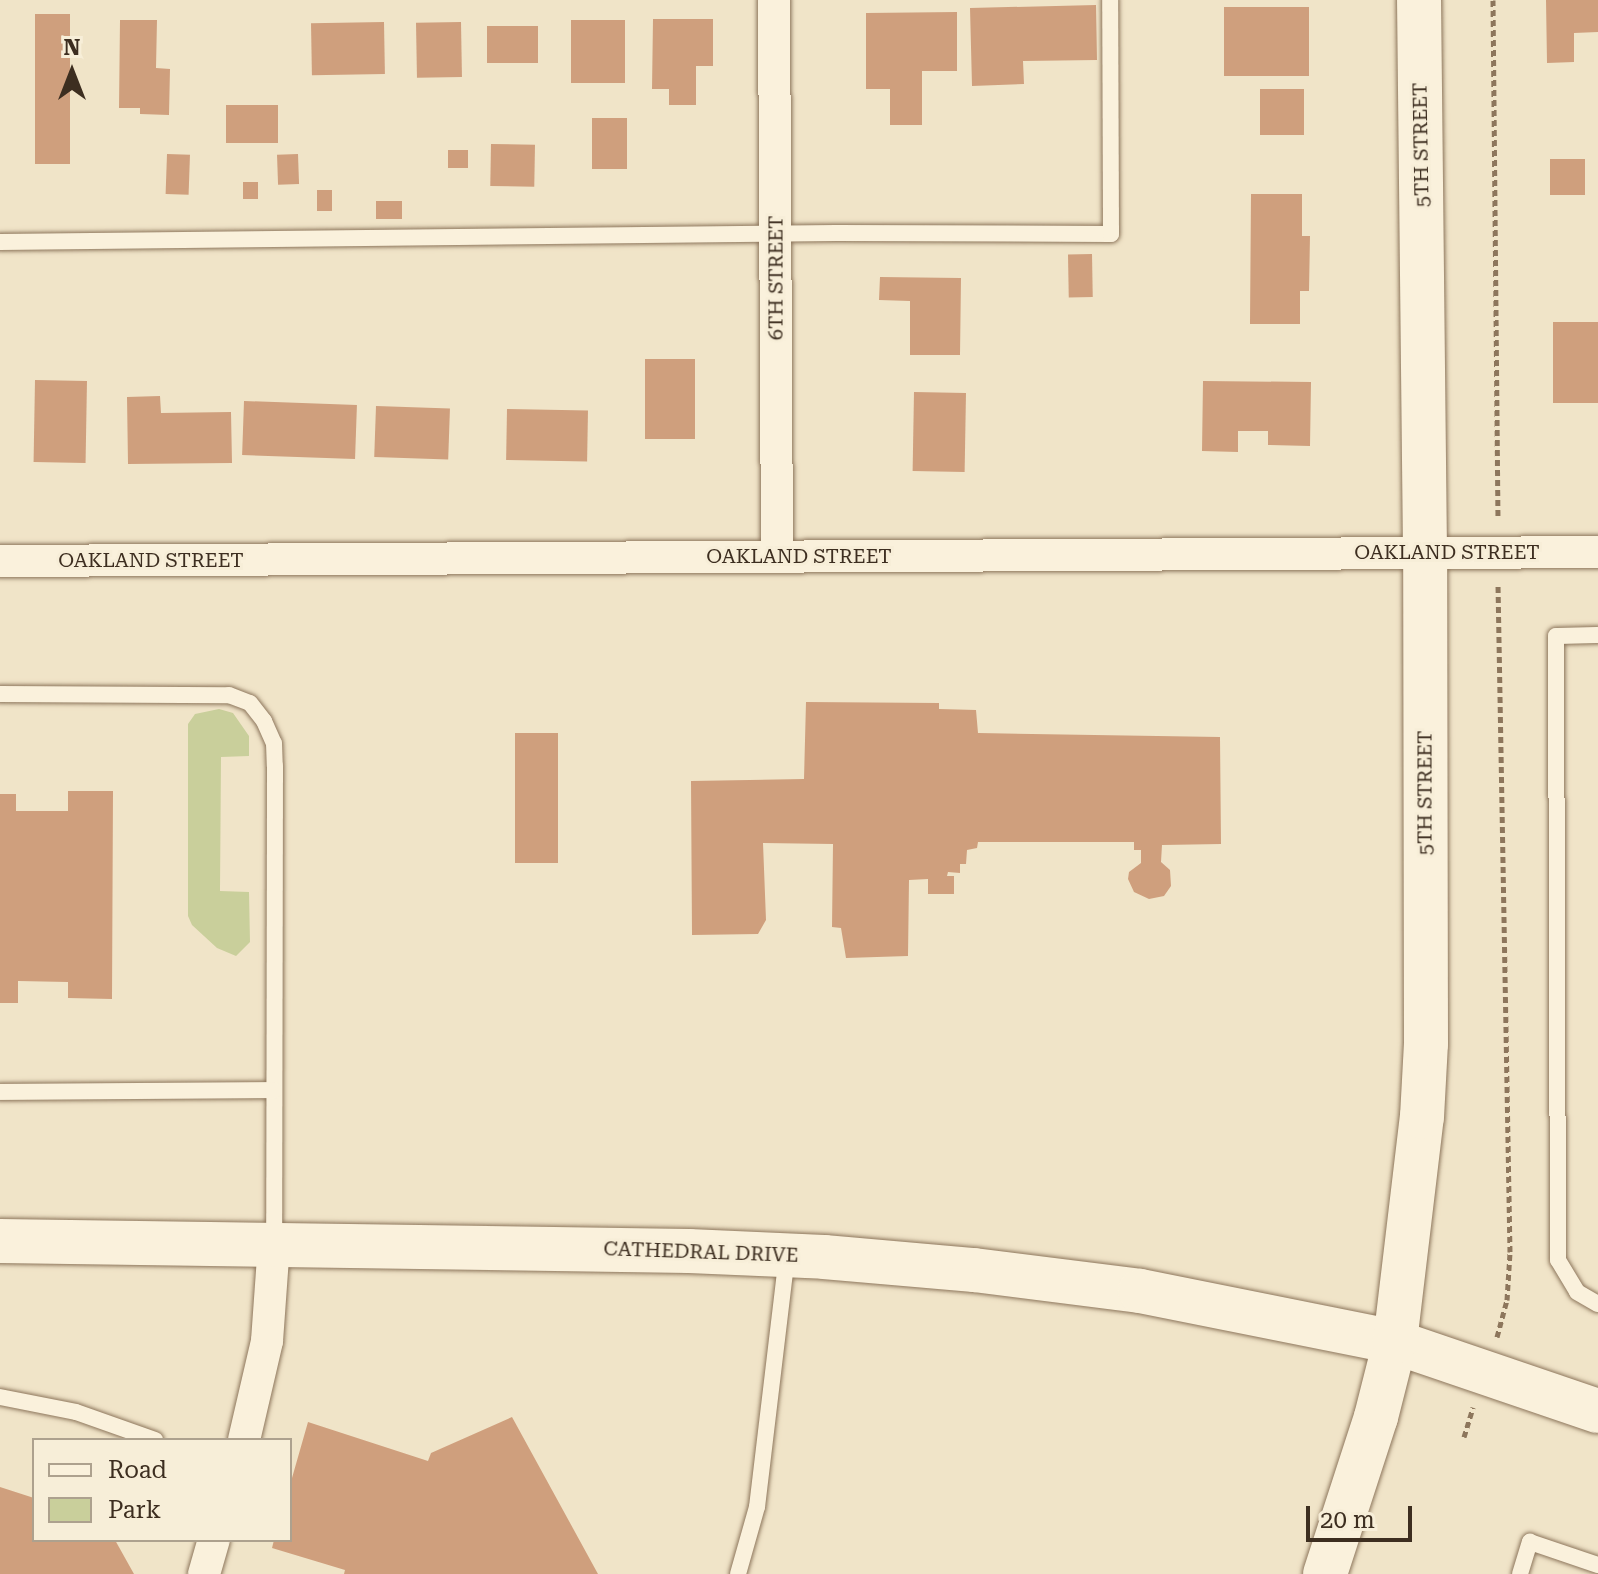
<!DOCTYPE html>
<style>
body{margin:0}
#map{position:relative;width:1598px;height:1574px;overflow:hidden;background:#f0e4c8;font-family:"Roboto Serif",serif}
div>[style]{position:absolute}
.green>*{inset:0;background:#c9cf9b}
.building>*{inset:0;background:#cf9f7d;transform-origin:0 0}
.path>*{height:5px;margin-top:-2.5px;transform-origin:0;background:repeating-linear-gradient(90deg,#8d765c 0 6px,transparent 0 10px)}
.roads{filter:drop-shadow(0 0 2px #8d765c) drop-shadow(0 0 2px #8d765c)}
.lane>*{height:16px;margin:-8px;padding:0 8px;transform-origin:8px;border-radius:8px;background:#faf1dc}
.street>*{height:32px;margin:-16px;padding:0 16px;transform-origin:16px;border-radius:16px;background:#faf1dc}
.secondary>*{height:44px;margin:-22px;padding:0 22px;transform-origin:22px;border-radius:22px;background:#faf1dc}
span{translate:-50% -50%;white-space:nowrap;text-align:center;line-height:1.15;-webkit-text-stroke:6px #f7eed8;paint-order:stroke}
.street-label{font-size:20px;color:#3d2e20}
.legend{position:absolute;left:32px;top:1438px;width:260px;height:104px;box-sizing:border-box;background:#f7eed8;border:2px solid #ada18e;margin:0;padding:10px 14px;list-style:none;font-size:24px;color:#3d2e20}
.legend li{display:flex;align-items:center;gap:16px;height:40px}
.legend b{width:40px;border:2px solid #ada18e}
.north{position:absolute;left:32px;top:32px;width:80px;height:80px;-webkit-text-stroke:6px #f7eed8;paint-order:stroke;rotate:0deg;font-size:22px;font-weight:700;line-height:32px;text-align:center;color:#3d2e20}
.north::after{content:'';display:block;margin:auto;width:28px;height:36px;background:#3d2e20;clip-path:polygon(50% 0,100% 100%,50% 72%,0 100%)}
.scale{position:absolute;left:1306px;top:1506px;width:106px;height:36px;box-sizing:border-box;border:4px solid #3d2e20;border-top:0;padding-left:10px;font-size:24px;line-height:28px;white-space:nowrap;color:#3d2e20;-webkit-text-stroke:6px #f7eed8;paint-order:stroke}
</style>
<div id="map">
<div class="green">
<i style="clip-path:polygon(219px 709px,233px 713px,249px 736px,249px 756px,221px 757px,220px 891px,249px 892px,250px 942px,236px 956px,217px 948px,192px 925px,188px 916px,188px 724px,195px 714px)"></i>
</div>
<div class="building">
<i style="clip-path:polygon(1546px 0,1598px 0,1598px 32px,1574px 33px,1574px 62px,1547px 63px)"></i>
<i style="clip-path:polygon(1096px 5px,1097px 60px,1023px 61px,1024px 84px,972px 86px,970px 8px)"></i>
<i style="left:1224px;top:7px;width:85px;height:69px"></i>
<i style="clip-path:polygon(957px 12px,957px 71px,922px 71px,922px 125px,890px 125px,890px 89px,866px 89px,866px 13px)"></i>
<i style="left:35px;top:14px;width:35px;height:150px"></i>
<i style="clip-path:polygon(653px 19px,713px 19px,713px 66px,696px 66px,696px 105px,669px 105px,669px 89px,652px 89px)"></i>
<i style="clip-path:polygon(120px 20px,157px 20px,156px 68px,170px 69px,169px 115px,140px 114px,140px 108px,119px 108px)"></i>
<i style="left:571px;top:20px;width:54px;height:63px"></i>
<i style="left:384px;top:22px;width:52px;height:73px;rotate:89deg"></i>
<i style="left:461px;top:22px;width:55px;height:45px;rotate:89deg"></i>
<i style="left:487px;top:26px;width:51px;height:37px"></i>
<i style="left:1260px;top:89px;width:44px;height:46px"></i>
<i style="left:226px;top:105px;width:52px;height:38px"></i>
<i style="left:592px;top:118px;width:35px;height:51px"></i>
<i style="left:491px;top:144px;width:44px;height:42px;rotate:1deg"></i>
<i style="left:448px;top:150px;width:20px;height:18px"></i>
<i style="left:167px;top:154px;width:23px;height:40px;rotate:2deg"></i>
<i style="left:298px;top:154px;width:30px;height:21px;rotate:88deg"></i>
<i style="left:1550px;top:159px;width:35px;height:36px"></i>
<i style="left:243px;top:182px;width:15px;height:17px"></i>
<i style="left:317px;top:190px;width:15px;height:21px"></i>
<i style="clip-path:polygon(1251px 194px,1302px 194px,1302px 236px,1310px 236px,1309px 291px,1300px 291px,1300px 324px,1250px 324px)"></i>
<i style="left:376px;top:201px;width:26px;height:18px"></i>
<i style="left:1092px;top:254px;width:43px;height:24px;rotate:89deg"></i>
<i style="clip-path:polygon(880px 277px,961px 278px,960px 355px,910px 355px,910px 301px,879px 300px)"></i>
<i style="left:1598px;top:322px;width:81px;height:45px;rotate:90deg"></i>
<i style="left:645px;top:359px;width:50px;height:80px"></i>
<i style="left:35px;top:380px;width:52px;height:82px;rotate:1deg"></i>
<i style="clip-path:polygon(1203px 381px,1311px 382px,1310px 446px,1268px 445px,1268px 431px,1238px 431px,1238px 452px,1202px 451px)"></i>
<i style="left:914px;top:392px;width:52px;height:79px;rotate:1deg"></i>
<i style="clip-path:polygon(160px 396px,161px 413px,231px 412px,232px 463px,128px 464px,127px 397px)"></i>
<i style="left:244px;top:401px;width:113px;height:54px;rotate:2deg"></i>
<i style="left:376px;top:406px;width:74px;height:51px;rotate:2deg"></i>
<i style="left:507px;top:409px;width:81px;height:51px;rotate:1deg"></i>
<i style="clip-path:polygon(806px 702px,939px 703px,939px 709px,976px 710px,978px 733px,1220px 737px,1221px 844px,1162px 845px,1161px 862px,1170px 870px,1171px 886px,1164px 896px,1149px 899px,1134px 892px,1128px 879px,1129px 872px,1141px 863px,1141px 850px,1134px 850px,1134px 842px,978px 842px,977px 848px,967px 850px,966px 864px,960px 864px,960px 873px,948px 872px,947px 876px,954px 876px,954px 894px,928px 894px,928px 879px,909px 880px,908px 956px,846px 958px,841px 928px,832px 927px,833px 844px,763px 843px,766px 920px,758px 934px,692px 935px,691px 781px,804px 779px)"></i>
<i style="left:515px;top:733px;width:43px;height:130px"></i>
<i style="clip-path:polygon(68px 791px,113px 791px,112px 999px,68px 998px,68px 982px,18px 981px,18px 1003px,0 1003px,0 794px,16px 794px,16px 811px,68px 811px)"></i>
<i style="clip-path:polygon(512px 1417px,598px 1574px,344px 1574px,345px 1570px,272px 1548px,274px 1540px,290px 1540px,290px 1485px,308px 1422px,428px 1461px,431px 1453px)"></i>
<i style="clip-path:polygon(0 1487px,34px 1498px,34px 1540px,115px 1540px,134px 1574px,0 1574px)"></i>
</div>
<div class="path">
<i style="left:1493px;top:0;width:519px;rotate:89.45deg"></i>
<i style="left:1497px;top:1337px;width:38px;rotate:-75deg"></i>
<i style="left:1507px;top:1300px;width:48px;rotate:-86.4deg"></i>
<i style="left:1510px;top:1252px;width:667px;rotate:-91.03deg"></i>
<i style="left:1464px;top:1437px;width:31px;rotate:-73deg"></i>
</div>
<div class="roads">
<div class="lane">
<i style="left:0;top:242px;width:836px;rotate:-0.62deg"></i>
<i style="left:836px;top:233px;width:275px;rotate:0.2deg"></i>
<i style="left:1111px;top:234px;width:234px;rotate:-90.2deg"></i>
<i style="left:1598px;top:635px;width:42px;rotate:178.6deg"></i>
<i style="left:1556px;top:636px;width:624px;rotate:89.82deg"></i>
<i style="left:1558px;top:1260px;width:37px;rotate:59deg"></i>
<i style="left:1577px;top:1292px;width:24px;rotate:30deg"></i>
<i style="left:0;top:694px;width:229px;rotate:0.3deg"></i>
<i style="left:229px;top:695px;width:22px;rotate:21deg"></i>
<i style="left:250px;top:703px;width:23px;rotate:52deg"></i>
<i style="left:264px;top:721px;width:24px;rotate:66deg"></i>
<i style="left:274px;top:743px;width:23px;rotate:88deg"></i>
<i style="left:275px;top:766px;width:476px;rotate:90.1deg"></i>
<i style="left:0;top:1092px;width:274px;rotate:-0.4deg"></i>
<i style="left:0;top:1397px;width:77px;rotate:11.2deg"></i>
<i style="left:76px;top:1412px;width:84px;rotate:19.5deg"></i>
<i style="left:738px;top:1574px;width:70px;rotate:-74.2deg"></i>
<i style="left:757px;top:1507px;width:252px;rotate:-83.2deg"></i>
<i style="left:1520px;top:1574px;width:34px;rotate:-73deg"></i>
<i style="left:1530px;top:1542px;width:72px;rotate:18.7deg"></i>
</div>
<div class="street">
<i style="left:774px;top:0;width:556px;rotate:89.69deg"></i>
<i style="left:0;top:561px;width:1598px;rotate:-0.32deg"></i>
<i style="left:244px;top:1440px;width:102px;rotate:-76.9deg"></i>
<i style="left:267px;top:1341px;width:98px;rotate:-85.9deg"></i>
<i style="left:204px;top:1574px;width:35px;rotate:-74deg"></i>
</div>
<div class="secondary">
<i style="left:0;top:1241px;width:689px;rotate:0.83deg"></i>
<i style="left:689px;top:1251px;width:135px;rotate:2.5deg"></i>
<i style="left:824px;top:1257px;width:151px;rotate:5deg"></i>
<i style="left:974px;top:1270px;width:167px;rotate:7.2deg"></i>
<i style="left:1140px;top:1291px;width:260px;rotate:11.3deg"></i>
<i style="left:1395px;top:1342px;width:214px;rotate:18.8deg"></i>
<i style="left:1325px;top:1574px;width:165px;rotate:-72deg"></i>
<i style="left:1376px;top:1417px;width:77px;rotate:-75.8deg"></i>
<i style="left:1395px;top:1342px;width:227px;rotate:-83.2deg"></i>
<i style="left:1422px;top:1117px;width:73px;rotate:-86.9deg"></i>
<i style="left:1426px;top:1044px;width:492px;rotate:-90.1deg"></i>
<i style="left:1425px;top:552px;width:552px;rotate:-90.62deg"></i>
</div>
</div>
<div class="street-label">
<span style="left:1421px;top:145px;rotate:-91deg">5TH STREET</span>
<span style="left:776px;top:278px;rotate:-90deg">6TH STREET</span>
<span style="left:1447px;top:552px">OAKLAND STREET</span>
<span style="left:799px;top:556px">OAKLAND STREET</span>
<span style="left:151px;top:560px">OAKLAND STREET</span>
<span style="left:1425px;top:793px;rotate:-90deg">5TH STREET</span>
<span style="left:701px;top:1252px;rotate:2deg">CATHEDRAL DRIVE</span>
</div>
<ul class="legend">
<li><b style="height:10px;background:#faf1dc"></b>Road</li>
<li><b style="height:22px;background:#c9cf9b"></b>Park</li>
</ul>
<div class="north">N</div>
<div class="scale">20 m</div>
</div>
